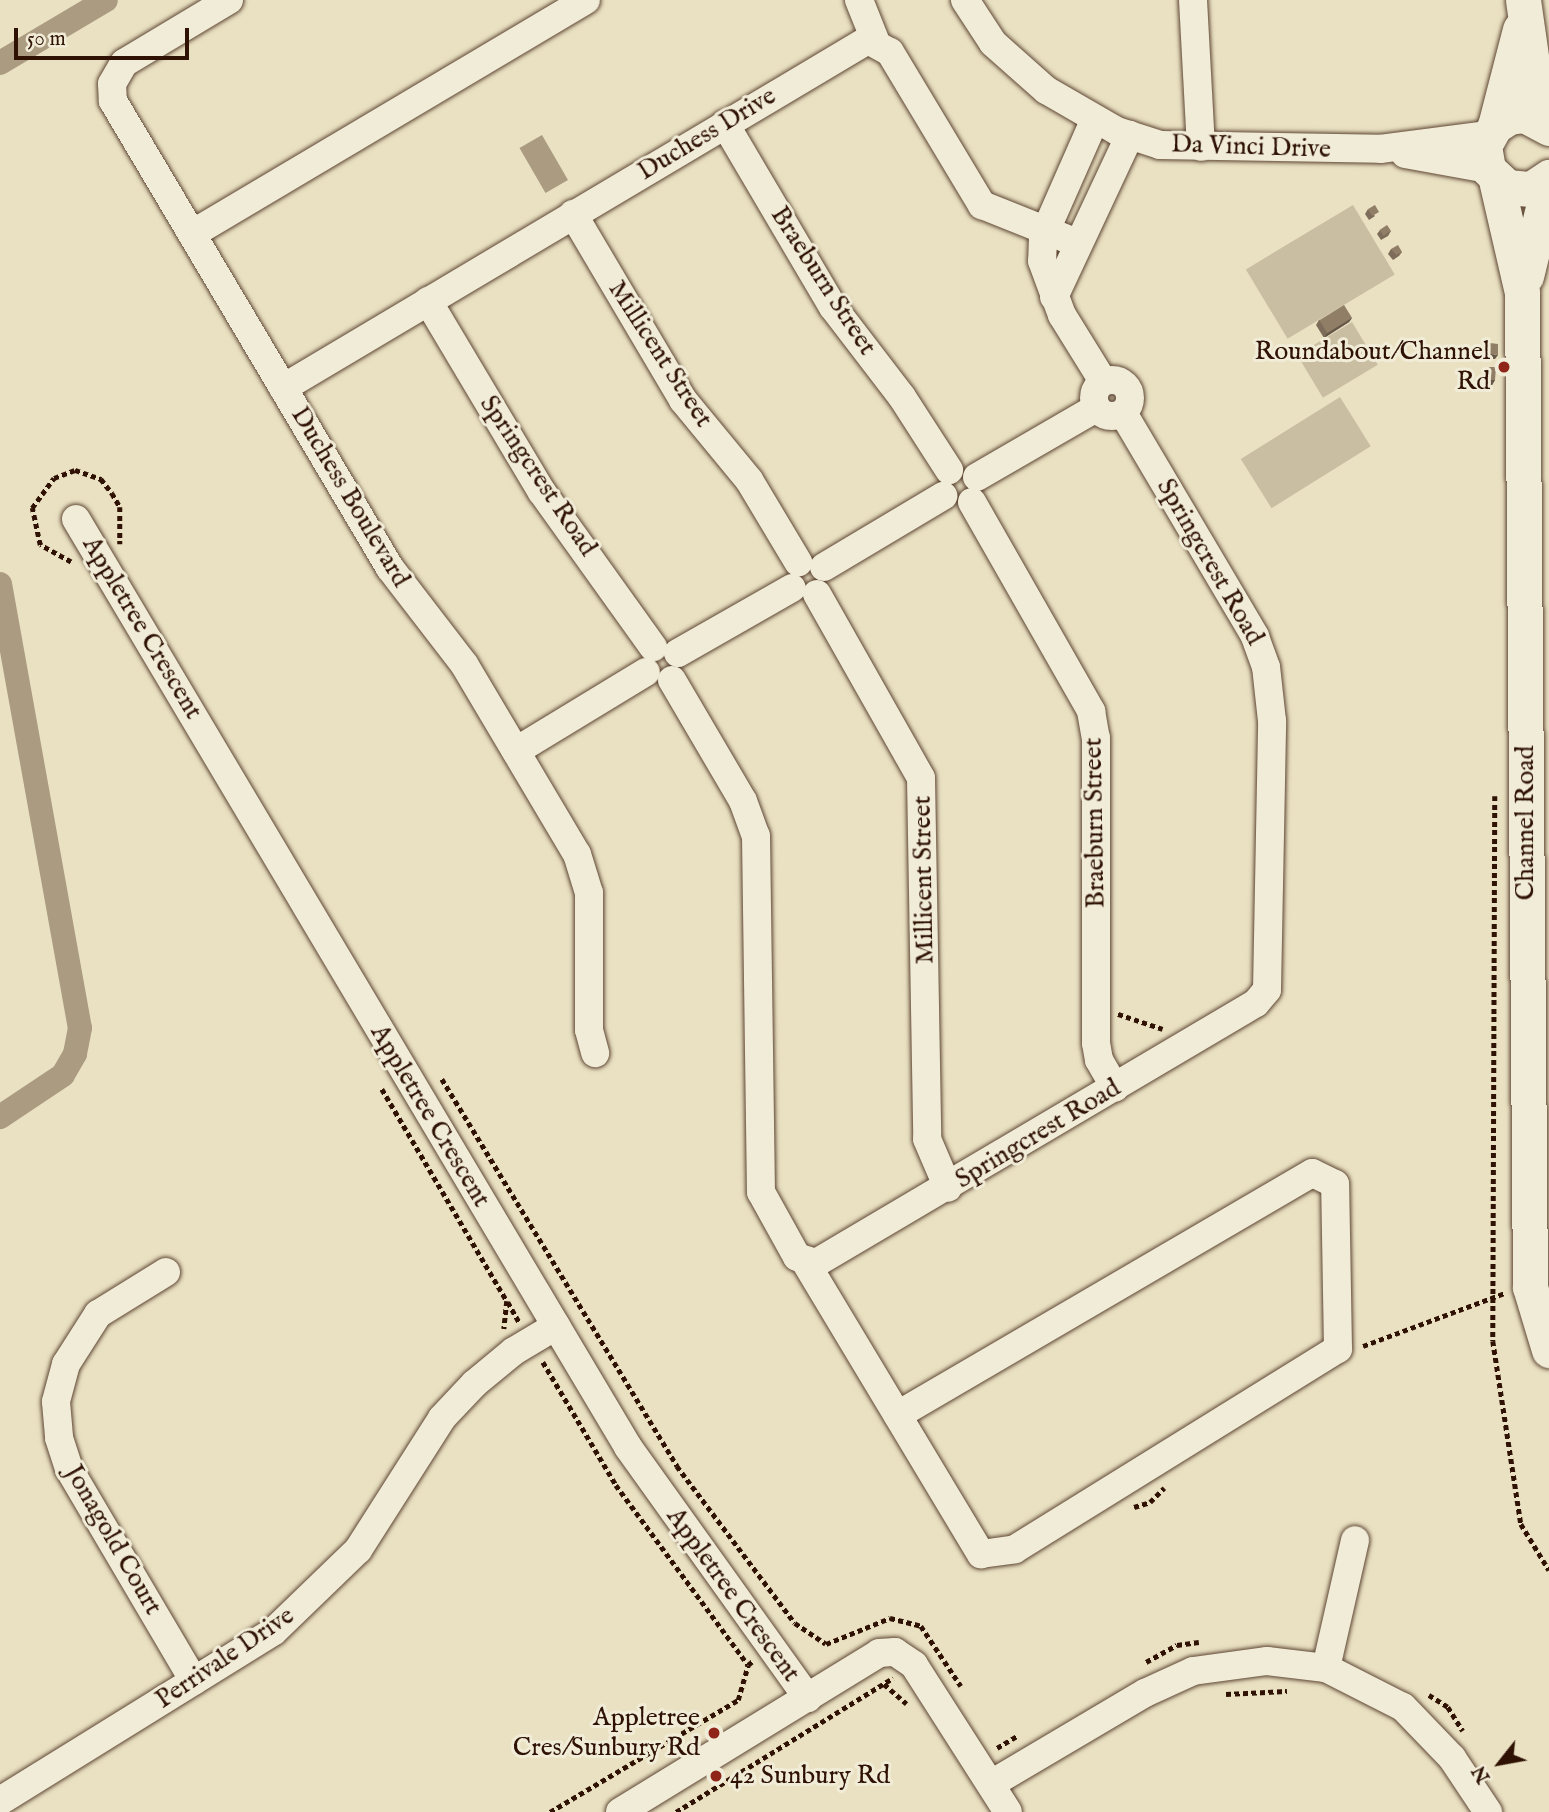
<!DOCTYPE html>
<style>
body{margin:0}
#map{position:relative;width:1549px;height:1812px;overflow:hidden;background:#eae1c2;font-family:"IM FELL English",serif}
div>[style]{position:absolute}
.green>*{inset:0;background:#cabea2;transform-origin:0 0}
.water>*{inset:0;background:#aa9b81;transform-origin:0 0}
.canal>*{height:24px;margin:-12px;padding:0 12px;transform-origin:12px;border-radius:12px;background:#aa9b81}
.path>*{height:4.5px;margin-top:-2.25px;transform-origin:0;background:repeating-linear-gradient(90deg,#2f1204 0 5px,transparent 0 8.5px)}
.roads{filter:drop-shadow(0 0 2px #5e4634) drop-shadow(0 0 2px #5e4634)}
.minor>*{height:28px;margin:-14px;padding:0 14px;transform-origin:14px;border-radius:14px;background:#f1ecd7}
.minor>.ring{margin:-14px;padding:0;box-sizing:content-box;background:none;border:28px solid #f1ecd7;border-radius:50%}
.tertiary>*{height:35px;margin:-17.5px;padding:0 17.5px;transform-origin:17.5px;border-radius:17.5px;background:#f1ecd7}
.wall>*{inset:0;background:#7c6c59}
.shaded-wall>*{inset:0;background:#655848}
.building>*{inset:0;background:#907e67;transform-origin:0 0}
.dots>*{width:19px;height:19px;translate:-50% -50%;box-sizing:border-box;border:4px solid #f1ecd7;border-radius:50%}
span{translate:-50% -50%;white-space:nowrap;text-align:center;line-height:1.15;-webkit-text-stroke:6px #f1ecd7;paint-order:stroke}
.street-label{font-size:26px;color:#2f1204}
.poi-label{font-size:26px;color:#2f1204}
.right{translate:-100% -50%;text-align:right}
.left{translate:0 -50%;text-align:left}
.north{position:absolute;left:1465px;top:1728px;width:70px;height:70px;-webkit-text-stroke:5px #f1ecd7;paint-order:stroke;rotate:239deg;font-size:19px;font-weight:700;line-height:28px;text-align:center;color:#2f1204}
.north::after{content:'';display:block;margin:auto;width:24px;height:32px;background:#2f1204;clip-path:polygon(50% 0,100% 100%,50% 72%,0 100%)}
.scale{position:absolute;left:14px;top:28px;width:175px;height:32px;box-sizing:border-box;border:4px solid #2f1204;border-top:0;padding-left:9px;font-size:21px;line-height:24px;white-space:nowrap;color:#2f1204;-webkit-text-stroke:5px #f1ecd7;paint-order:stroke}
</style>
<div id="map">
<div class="green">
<i style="left:1353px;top:205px;width:81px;height:125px;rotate:59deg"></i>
<i style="left:1352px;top:322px;width:50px;height:64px;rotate:59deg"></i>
<i style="left:1340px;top:397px;width:58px;height:117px;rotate:58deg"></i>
</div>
<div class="water">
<i style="left:542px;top:135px;width:52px;height:26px;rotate:60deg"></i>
</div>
<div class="canal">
<i style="left:0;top:63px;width:123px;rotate:-30.7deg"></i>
<i style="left:0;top:584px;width:451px;rotate:79.8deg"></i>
<i style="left:80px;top:1028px;width:26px;rotate:101deg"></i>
<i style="left:75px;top:1054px;width:24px;rotate:120deg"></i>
<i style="left:63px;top:1075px;width:76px;rotate:146.3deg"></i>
</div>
<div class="path">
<i style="left:71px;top:562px;width:35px;rotate:-151deg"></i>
<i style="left:40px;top:545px;width:38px;rotate:-102deg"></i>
<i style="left:32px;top:508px;width:37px;rotate:-54deg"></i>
<i style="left:54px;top:478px;width:22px;rotate:-21deg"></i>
<i style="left:75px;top:470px;width:28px;rotate:19deg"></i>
<i style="left:101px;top:479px;width:18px;rotate:52deg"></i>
<i style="left:112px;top:493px;width:16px;rotate:60deg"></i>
<i style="left:120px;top:507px;width:37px;rotate:90deg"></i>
<i style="left:1495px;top:796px;width:545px;rotate:90.21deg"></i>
<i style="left:1493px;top:1341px;width:185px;rotate:81.3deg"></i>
<i style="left:1521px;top:1524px;width:54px;rotate:58.7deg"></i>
<i style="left:1118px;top:1014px;width:47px;rotate:18.4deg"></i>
<i style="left:442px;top:1079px;width:453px;rotate:58.7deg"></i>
<i style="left:677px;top:1466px;width:196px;rotate:53.1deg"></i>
<i style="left:795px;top:1623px;width:37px;rotate:34deg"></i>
<i style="left:826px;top:1644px;width:69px;rotate:-22.1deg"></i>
<i style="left:890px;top:1618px;width:32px;rotate:14deg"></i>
<i style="left:921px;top:1626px;width:72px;rotate:56.3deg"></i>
<i style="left:382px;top:1089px;width:246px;rotate:59.5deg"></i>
<i style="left:507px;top:1301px;width:28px;rotate:96deg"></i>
<i style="left:508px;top:1302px;width:23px;rotate:61deg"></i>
<i style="left:1363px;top:1346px;width:152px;rotate:-20.5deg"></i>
<i style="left:543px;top:1362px;width:143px;rotate:59.3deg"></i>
<i style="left:616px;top:1485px;width:223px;rotate:53.7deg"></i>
<i style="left:748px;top:1665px;width:8px;rotate:-40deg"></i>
<i style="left:1134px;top:1507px;width:17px;rotate:-17deg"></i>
<i style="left:1150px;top:1502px;width:20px;rotate:-45deg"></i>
<i style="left:1146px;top:1662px;width:35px;rotate:-29deg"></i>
<i style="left:1177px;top:1645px;width:22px;rotate:-8deg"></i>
<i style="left:884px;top:1684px;width:30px;rotate:41deg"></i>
<i style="left:1226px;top:1694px;width:61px;rotate:-2.8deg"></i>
<i style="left:1429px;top:1695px;width:22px;rotate:32deg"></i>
<i style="left:1448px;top:1707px;width:28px;rotate:58deg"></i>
<i style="left:997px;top:1748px;width:23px;rotate:-31deg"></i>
<i style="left:550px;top:1812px;width:219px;rotate:-30.8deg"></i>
<i style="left:738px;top:1700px;width:36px;rotate:-74deg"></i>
<i style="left:676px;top:1812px;width:255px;rotate:-31.7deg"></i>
</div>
<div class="roads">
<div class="minor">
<i style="left:229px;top:0;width:122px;rotate:149deg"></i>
<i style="left:124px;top:63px;width:24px;rotate:120deg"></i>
<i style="left:112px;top:84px;width:17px;rotate:87deg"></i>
<i style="left:113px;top:101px;width:543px;rotate:59.33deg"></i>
<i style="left:390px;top:568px;width:121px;rotate:52.4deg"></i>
<i style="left:464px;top:664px;width:221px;rotate:59.3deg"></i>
<i style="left:577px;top:854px;width:41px;rotate:72.9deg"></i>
<i style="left:589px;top:893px;width:137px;rotate:90deg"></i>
<i style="left:589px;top:1030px;width:24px;rotate:75deg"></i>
<i style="left:859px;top:0;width:43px;rotate:68.2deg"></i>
<i style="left:965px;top:0;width:51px;rotate:56.9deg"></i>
<i style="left:993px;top:43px;width:71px;rotate:41.6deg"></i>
<i style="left:1046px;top:90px;width:82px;rotate:30deg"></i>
<i style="left:1117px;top:131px;width:45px;rotate:18deg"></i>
<i style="left:1160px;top:145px;width:220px;rotate:1deg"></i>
<i style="left:1380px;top:149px;width:109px;rotate:-7.4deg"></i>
<i style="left:1193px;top:0;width:147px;rotate:86.9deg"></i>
<i style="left:1095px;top:119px;width:129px;rotate:113.8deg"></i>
<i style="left:1043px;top:237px;width:24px;rotate:92deg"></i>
<i style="left:1042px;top:261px;width:58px;rotate:69.7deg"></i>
<i style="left:1062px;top:315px;width:78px;rotate:58.2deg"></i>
<i style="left:725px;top:124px;width:212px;rotate:59.5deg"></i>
<i style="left:833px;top:307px;width:113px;rotate:52.5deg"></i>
<i style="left:902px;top:397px;width:87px;rotate:57.2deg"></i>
<i style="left:1405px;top:154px;width:84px;rotate:10.2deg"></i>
<i style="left:573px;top:214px;width:216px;rotate:59.4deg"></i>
<i style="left:683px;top:400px;width:104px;rotate:50.5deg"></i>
<i style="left:749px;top:480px;width:96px;rotate:59.1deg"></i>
<i style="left:192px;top:234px;width:458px;rotate:-30.7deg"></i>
<i style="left:1054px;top:297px;width:179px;rotate:-64.9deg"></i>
<i style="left:428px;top:301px;width:222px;rotate:59.2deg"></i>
<i style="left:542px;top:492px;width:191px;rotate:54.4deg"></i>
<i class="ring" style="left:1094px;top:380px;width:8px;height:8px"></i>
<i style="left:283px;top:388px;width:681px;rotate:-30.75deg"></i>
<i style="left:868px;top:40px;width:25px;rotate:29deg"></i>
<i style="left:890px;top:52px;width:179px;rotate:59deg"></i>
<i style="left:982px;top:205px;width:102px;rotate:21.8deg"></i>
<i style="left:977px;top:477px;width:138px;rotate:-30.1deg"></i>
<i style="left:972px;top:502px;width:241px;rotate:60.3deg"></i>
<i style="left:1091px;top:711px;width:27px;rotate:80deg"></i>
<i style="left:1096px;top:738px;width:305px;rotate:90deg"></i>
<i style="left:1096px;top:1043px;width:17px;rotate:80deg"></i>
<i style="left:1099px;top:1060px;width:32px;rotate:60deg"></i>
<i style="left:76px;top:519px;width:1080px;rotate:59.25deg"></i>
<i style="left:628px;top:1447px;width:309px;rotate:54.4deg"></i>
<i style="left:824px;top:567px;width:139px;rotate:-30.8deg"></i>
<i style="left:817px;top:594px;width:211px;rotate:60.5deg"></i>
<i style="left:921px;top:778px;width:361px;rotate:89deg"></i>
<i style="left:927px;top:1139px;width:53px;rotate:66.8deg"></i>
<i style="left:678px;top:653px;width:131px;rotate:-29.7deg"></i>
<i style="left:672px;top:680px;width:140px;rotate:59.6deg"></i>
<i style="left:743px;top:801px;width:37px;rotate:70deg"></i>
<i style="left:756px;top:836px;width:356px;rotate:89.2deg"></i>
<i style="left:761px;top:1192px;width:74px;rotate:61deg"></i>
<i style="left:797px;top:1257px;width:20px;rotate:18deg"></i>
<i style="left:816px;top:1263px;width:511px;rotate:-30.58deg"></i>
<i style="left:1256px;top:1003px;width:17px;rotate:-50deg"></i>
<i style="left:1267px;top:990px;width:269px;rotate:-88.9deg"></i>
<i style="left:1272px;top:721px;width:54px;rotate:-96.3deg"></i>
<i style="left:1266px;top:667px;width:33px;rotate:-110deg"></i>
<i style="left:1255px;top:636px;width:259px;rotate:-120.6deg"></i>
<i style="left:516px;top:751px;width:152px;rotate:-31.3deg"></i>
<i style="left:806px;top:1263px;width:340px;rotate:59deg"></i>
<i style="left:981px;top:1554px;width:34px;rotate:-8deg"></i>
<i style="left:1015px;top:1549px;width:380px;rotate:-31.8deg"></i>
<i style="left:1338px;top:1349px;width:165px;rotate:-91deg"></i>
<i style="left:1335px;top:1184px;width:25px;rotate:-154deg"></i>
<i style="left:1312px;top:1173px;width:480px;rotate:149.7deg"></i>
<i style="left:166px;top:1272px;width:80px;rotate:148.3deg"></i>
<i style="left:98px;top:1314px;width:59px;rotate:122.6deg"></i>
<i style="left:66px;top:1364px;width:39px;rotate:105deg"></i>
<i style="left:56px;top:1402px;width:36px;rotate:85deg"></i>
<i style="left:59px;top:1438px;width:33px;rotate:72deg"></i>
<i style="left:69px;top:1469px;width:246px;rotate:59.5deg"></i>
<i style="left:1326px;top:1668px;width:131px;rotate:-77.2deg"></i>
<i style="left:991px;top:1784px;width:179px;rotate:-30.6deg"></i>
<i style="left:1145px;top:1693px;width:53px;rotate:-24.6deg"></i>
<i style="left:1193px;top:1671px;width:75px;rotate:-7.7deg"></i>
<i style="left:1267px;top:1661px;width:59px;rotate:6.8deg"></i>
<i style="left:1326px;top:1668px;width:86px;rotate:26.9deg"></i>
<i style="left:1403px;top:1707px;width:71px;rotate:46.1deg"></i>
<i style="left:1452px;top:1758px;width:65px;rotate:56.3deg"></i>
<i style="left:0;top:1801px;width:322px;rotate:-31.8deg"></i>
<i style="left:274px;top:1631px;width:117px;rotate:-44deg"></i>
<i style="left:358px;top:1550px;width:156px;rotate:-57.5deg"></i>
<i style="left:442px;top:1418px;width:47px;rotate:-46.7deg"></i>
<i style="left:474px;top:1384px;width:52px;rotate:-39.5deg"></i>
<i style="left:514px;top:1351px;width:49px;rotate:-30.8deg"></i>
<i style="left:620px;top:1812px;width:304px;rotate:-31.5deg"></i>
<i style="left:879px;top:1653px;width:16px;rotate:-4deg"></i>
<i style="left:895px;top:1652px;width:23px;rotate:34deg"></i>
<i style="left:914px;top:1665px;width:174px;rotate:57.4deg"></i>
</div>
<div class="tertiary">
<i style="left:1523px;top:0;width:121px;rotate:81.9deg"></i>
<i style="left:1495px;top:126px;width:100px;rotate:-75.5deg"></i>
<i style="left:1549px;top:128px;width:27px;rotate:-152deg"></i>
<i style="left:1525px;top:115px;width:16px;rotate:173deg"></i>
<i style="left:1509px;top:117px;width:17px;rotate:147deg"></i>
<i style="left:1495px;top:126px;width:23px;rotate:119deg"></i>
<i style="left:1484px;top:146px;width:23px;rotate:80deg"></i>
<i style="left:1488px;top:169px;width:26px;rotate:43deg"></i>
<i style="left:1507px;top:187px;width:24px;rotate:5deg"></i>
<i style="left:1531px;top:189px;width:22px;rotate:-34deg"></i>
<i style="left:1496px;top:180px;width:116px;rotate:77deg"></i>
<i style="left:1522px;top:293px;width:994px;rotate:89.54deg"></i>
<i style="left:1530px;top:1287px;width:66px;rotate:73.2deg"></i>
<i style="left:1526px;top:276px;width:95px;rotate:-76deg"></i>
</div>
</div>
<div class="wall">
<i style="clip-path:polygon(1368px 209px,1375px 216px,1369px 220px,1365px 214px)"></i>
<i style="clip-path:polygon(1380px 230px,1391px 231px,1388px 236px,1381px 240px,1377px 234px)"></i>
<i style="clip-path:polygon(1391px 249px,1402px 252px,1399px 256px,1393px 260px,1388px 254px)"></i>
<i style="clip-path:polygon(1352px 318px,1349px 322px,1324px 338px,1316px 325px,1319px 320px)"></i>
<i style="clip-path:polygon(1490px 343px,1495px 359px,1486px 359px,1486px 348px)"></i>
<i style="clip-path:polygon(1489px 367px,1495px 380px,1492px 385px,1486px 385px,1486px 371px)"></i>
</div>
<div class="shaded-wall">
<i style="clip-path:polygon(1352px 318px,1349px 322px,1324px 338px,1327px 333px)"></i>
<i style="clip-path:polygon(1490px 354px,1498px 355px,1495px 359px,1486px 359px)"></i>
<i style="clip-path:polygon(1489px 380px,1495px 380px,1492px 385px,1486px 385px)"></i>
</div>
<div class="building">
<i style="left:1375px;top:205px;width:8px;height:8px;rotate:60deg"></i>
<i style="left:1387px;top:225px;width:7px;height:9px;rotate:56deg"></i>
<i style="clip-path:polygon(1398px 245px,1402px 252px,1396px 255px,1391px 249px)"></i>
<i style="left:1344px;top:305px;width:15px;height:29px;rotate:58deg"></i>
<i style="clip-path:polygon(1490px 343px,1498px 344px,1498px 355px,1490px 354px)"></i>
<i style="clip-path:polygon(1489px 367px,1496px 367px,1495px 380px,1489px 380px)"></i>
</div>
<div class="dots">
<i style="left:1504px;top:367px;background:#8f2418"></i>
<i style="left:714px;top:1733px;background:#8f2418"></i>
<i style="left:716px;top:1776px;background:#8f2418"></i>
</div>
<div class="street-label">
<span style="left:707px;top:134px;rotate:-31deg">Duchess Drive</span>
<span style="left:1251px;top:147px;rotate:2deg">Da Vinci Drive</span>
<span style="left:823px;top:281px;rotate:57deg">Braeburn Street</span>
<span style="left:660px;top:354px;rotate:57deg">Millicent Street</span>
<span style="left:538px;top:476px;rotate:56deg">Springcrest Road</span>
<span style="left:350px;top:497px;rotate:59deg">Duchess Boulevard</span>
<span style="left:1210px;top:562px;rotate:60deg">Springcrest Road</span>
<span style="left:142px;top:628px;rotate:59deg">Appletree Crescent</span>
<span style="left:1095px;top:823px;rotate:-91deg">Braeburn Street</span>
<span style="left:1526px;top:823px;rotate:-90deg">Channel Road</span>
<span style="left:924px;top:880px;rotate:-91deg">Millicent Street</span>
<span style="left:430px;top:1116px;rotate:59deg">Appletree Crescent</span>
<span style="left:1038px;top:1134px;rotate:-31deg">Springcrest Road</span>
<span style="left:113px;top:1540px;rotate:60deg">Jonagold Court</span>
<span style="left:733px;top:1595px;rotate:54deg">Appletree Crescent</span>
<span style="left:225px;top:1658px;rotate:-34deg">Perrivale Drive</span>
</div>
<div class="poi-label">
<span class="right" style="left:1490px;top:367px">Roundabout/Channel<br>Rd</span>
<span class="right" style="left:700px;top:1733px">Appletree<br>Cres/Sunbury Rd</span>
<span class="left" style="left:730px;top:1776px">42 Sunbury Rd</span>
</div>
<div class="north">N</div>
<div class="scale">50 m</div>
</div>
